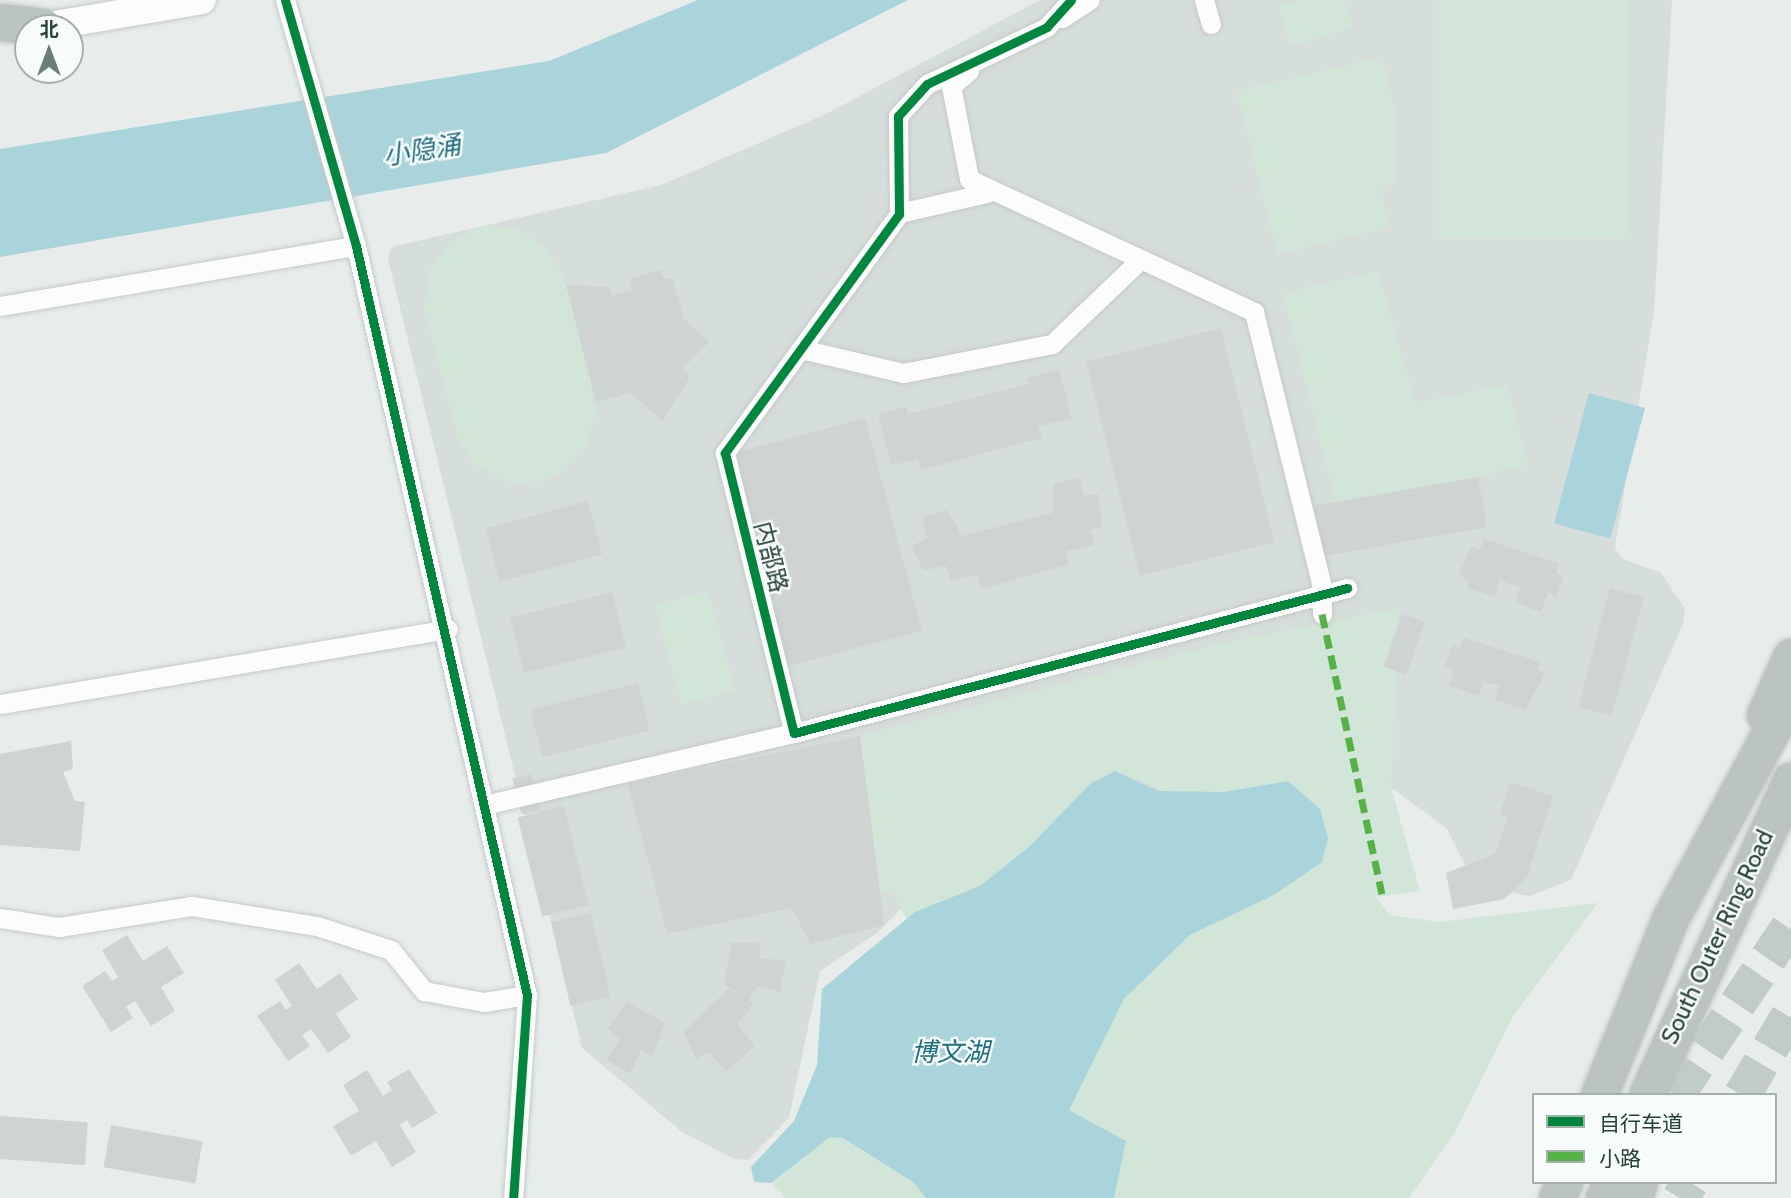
<!DOCTYPE html>
<meta charset="utf-8">
<style>
body{margin:0}
#map{position:relative;width:1791px;height:1198px;overflow:hidden;background:#e8edeb;font-family:Cabin,"Noto Sans SC",sans-serif}
div>[style]{position:absolute}
.built>*{inset:0;background:#d6dedb}
.green>*{inset:0;background:#d1e6d8;transform-origin:0 0}
.water>*{inset:0;background:#a9d4db;transform-origin:0 0}
.building>*{inset:0;background:#cfd4d2;transform-origin:0 0}
.highway-tunnel>*{height:37px;margin-top:-18.5px;transform-origin:0;background:repeating-linear-gradient(90deg,#c1cbc8 0 37px,transparent 0 55px)}
.roads{filter:drop-shadow(0 0 2px #c5cac8) drop-shadow(0 0 2px #c5cac8)}
.street>*{height:19px;margin:-9.5px;padding:0 9.5px;transform-origin:9.5px;border-radius:9.5px;background:#fcfcfc}
.secondary>*{height:28px;margin:-14px;padding:0 14px;transform-origin:14px;border-radius:14px;background:#fcfcfc}
.highway>*{height:37px;margin:-18.5px;padding:0 18.5px;transform-origin:18.5px;border-radius:18.5px;background:#bcc4c2}
.quiet>*{height:7px;margin-top:-3.5px;transform-origin:0;background:repeating-linear-gradient(90deg,#55b346 0 14px,transparent 0 21px)}
.cycleway>*{height:9px;margin:-4.5px;padding:0 4.5px;transform-origin:4.5px;border-radius:4.5px;background:#00873e}
span{translate:-50% -50%;white-space:nowrap;text-align:center;line-height:1.15;-webkit-text-stroke:5px #f7fbf9;paint-order:stroke}
.street-label{font-size:24px;color:#24423a}
.water-label{font-size:26px;color:#1c6f80;font-style:italic}
.legend{position:absolute;left:1532px;top:1093px;width:245px;height:91px;box-sizing:border-box;background:#f7fbf9;border:2px solid #a3b1ad;margin:0;padding:9px 12px;list-style:none;font-size:21px;color:#24423a}
.legend li{display:flex;align-items:center;gap:14px;height:35px}
.legend b{width:35px;border:2px solid #a3b1ad}
.north{position:absolute;left:14px;top:14px;width:70px;height:70px;box-sizing:border-box;background:#f7fbf9;border:2px solid #a3b1ad;border-radius:50%;rotate:0deg;font-size:19px;font-weight:700;line-height:28px;text-align:center;color:#24423a}
.north::after{content:'';display:block;margin:auto;width:24px;height:32px;background:#697e78;clip-path:polygon(50% 0,100% 100%,50% 72%,0 100%)}
</style>
<div id="map">
<div class="built">
<i style="clip-path:polygon(1040px 0,1672px 0,1654px 312px,1615px 547px,1621px 558px,1661px 573px,1685px 609px,1683px 624px,1571px 880px,1530px 896px,1476px 887px,1447px 829px,1381px 780px,1262px 773px,923px 887px,877px 933px,820px 971px,789px 1118px,748px 1160px,734px 1159px,682px 1132px,582px 1048px,388px 259px,391px 247px,661px 185px,826px 114px)"></i>
</div>
<div class="green">
<i style="clip-path:polygon(1300px 0,1344px 0,1353px 28px,1290px 46px,1278px 6px)"></i>
<i style="left:1439px;top:0;width:191px;height:239px"></i>
<i style="clip-path:polygon(1382px 57px,1395px 111px,1394px 183px,1381px 190px,1389px 228px,1277px 254px,1237px 91px)"></i>
<i style="clip-path:polygon(480px 226px,518px 229px,547px 250px,564px 278px,588px 369px,596px 410px,586px 447px,562px 472px,543px 481px,509px 483px,474px 464px,459px 440px,424px 309px,430px 269px,450px 243px)"></i>
<i style="clip-path:polygon(1378px 271px,1415px 403px,1507px 385px,1528px 465px,1337px 508px,1283px 293px)"></i>
<i style="left:708px;top:591px;width:103px;height:55px;rotate:75deg"></i>
<i style="clip-path:polygon(1399px 608px,1391px 787px,1420px 891px,1376px 897px,1390px 915px,1439px 922px,1598px 903px,1513px 1016px,1455px 1132px,1409px 1198px,1114px 1198px,1125px 1141px,1068px 1110px,1124px 999px,1190px 935px,1274px 895px,1288px 781px,1223px 792px,1159px 791px,1139px 779px,980px 886px,907px 920px,892px 891px,880px 891px,860px 736px,1228px 642px)"></i>
<i style="clip-path:polygon(829px 1137px,843px 1138px,913px 1182px,926px 1198px,785px 1198px,771px 1183px)"></i>
</div>
<div class="water">
<i style="clip-path:polygon(698px 0,908px 0,606px 153px,0 257px,0 149px,549px 61px)"></i>
<i style="left:1589px;top:393px;width:58px;height:135px;rotate:15deg"></i>
<i style="clip-path:polygon(1115px 771px,1159px 791px,1223px 792px,1288px 781px,1320px 809px,1328px 838px,1322px 862px,1274px 895px,1190px 935px,1124px 999px,1069px 1110px,1126px 1141px,1114px 1198px,926px 1198px,913px 1182px,843px 1138px,830px 1137px,771px 1183px,754px 1182px,751px 1167px,794px 1121px,817px 1065px,822px 989px,915px 912px,980px 886px,1029px 847px,1091px 783px)"></i>
</div>
<div class="building">
<i style="clip-path:polygon(660px 270px,665px 279px,672px 278px,684px 319px,709px 342px,683px 368px,690px 377px,662px 421px,631px 393px,596px 402px,566px 285px,609px 287px,612px 296px,633px 290px,630px 279px)"></i>
<i style="left:1221px;top:328px;width:221px;height:139px;rotate:76deg"></i>
<i style="clip-path:polygon(1059px 369px,1072px 418px,1038px 427px,1042px 438px,920px 470px,918px 460px,891px 465px,878px 414px,906px 407px,908px 414px,1028px 384px,1027px 378px)"></i>
<i style="left:865px;top:418px;width:220px;height:138px;rotate:75deg"></i>
<i style="clip-path:polygon(1080px 477px,1084px 495px,1098px 494px,1102px 526px,1091px 530px,1094px 545px,1066px 551px,1069px 564px,981px 589px,978px 574px,951px 581px,946px 566px,923px 571px,912px 546px,927px 538px,922px 517px,947px 510px,962px 536px,1053px 513px,1054px 484px)"></i>
<i style="left:1478px;top:477px;width:51px;height:166px;rotate:80deg"></i>
<i style="left:588px;top:501px;width:55px;height:106px;rotate:75deg"></i>
<i style="clip-path:polygon(1484px 539px,1559px 564px,1556px 573px,1563px 576px,1557px 596px,1548px 593px,1541px 612px,1516px 603px,1520px 587px,1499px 580px,1495px 597px,1467px 588px,1470px 580px,1459px 575px,1471px 546px,1480px 549px)"></i>
<i style="left:1610px;top:588px;width:35px;height:123px;rotate:15deg"></i>
<i style="left:612px;top:592px;width:57px;height:105px;rotate:76deg"></i>
<i style="left:1402px;top:614px;width:24px;height:56px;rotate:19deg"></i>
<i style="clip-path:polygon(1464px 638px,1540px 662px,1537px 670px,1545px 673px,1525px 710px,1495px 700px,1499px 686px,1483px 682px,1479px 696px,1449px 686px,1454px 669px,1445px 666px,1452px 645px,1460px 648px)"></i>
<i style="left:638px;top:683px;width:49px;height:111px;rotate:76deg"></i>
<i style="clip-path:polygon(860px 736px,884px 925px,810px 944px,792px 908px,667px 934px,628px 784px)"></i>
<i style="clip-path:polygon(71px 741px,73px 769px,63px 772px,75px 801px,85px 802px,80px 851px,0 845px,0 754px)"></i>
<i style="left:531px;top:774px;width:37px;height:19px;rotate:76deg"></i>
<i style="clip-path:polygon(1510px 782px,1553px 796px,1527px 877px,1504px 899px,1453px 909px,1446px 873px,1495px 854px,1508px 817px,1500px 814px)"></i>
<i style="left:564px;top:806px;width:102px;height:48px;rotate:76deg"></i>
<i style="left:591px;top:913px;width:86px;height:41px;rotate:77deg"></i>
<i style="clip-path:polygon(127px 935px,143px 961px,167px 946px,184px 973px,161px 987px,175px 1011px,151px 1026px,135px 1001px,126px 1007px,133px 1018px,111px 1032px,82px 986px,105px 971px,112px 981px,118px 977px,102px 950px)"></i>
<i style="clip-path:polygon(761px 942px,759px 958px,786px 961px,780px 992px,757px 986px,749px 1001px,754px 1004px,737px 1024px,755px 1046px,726px 1072px,709px 1052px,696px 1059px,684px 1032px,728px 989px,744px 998px,724px 984px,731px 943px)"></i>
<i style="clip-path:polygon(299px 963px,317px 989px,340px 973px,358px 999px,336px 1014px,351px 1037px,328px 1053px,311px 1029px,302px 1035px,310px 1046px,288px 1061px,257px 1016px,280px 1001px,286px 1010px,292px 1006px,275px 980px)"></i>
<i style="clip-path:polygon(627px 1002px,665px 1023px,653px 1056px,641px 1050px,630px 1074px,606px 1059px,620px 1040px,608px 1028px)"></i>
<i style="clip-path:polygon(409px 1069px,437px 1113px,412px 1128px,407px 1120px,400px 1125px,416px 1152px,392px 1167px,376px 1141px,351px 1156px,333px 1126px,359px 1111px,343px 1085px,367px 1070px,383px 1096px,392px 1090px,387px 1082px)"></i>
<i style="left:0;top:1116px;width:88px;height:43px;rotate:4deg"></i>
<i style="left:111px;top:1125px;width:93px;height:43px;rotate:10deg"></i>
</div>
<div class="highway-tunnel">
<i style="left:1676px;top:1095px;width:206px;rotate:-56.1deg"></i>
<i style="left:1742px;top:1095px;width:96px;rotate:-59.4deg"></i>
<i style="left:1680px;top:1198px;width:19px;rotate:-58deg"></i>
</div>
<div class="roads">
<div class="street">
<i style="left:285px;top:0;width:256px;rotate:73.9deg"></i>
<i style="left:356px;top:246px;width:768px;rotate:77.14deg"></i>
<i style="left:527px;top:995px;width:203px;rotate:93.9deg"></i>
<i style="left:1071px;top:0;width:36px;rotate:132deg"></i>
<i style="left:1047px;top:27px;width:133px;rotate:154.6deg"></i>
<i style="left:927px;top:84px;width:43px;rotate:132.2deg"></i>
<i style="left:898px;top:116px;width:98px;rotate:89.4deg"></i>
<i style="left:899px;top:214px;width:296px;rotate:126.1deg"></i>
<i style="left:725px;top:453px;width:288px;rotate:76.2deg"></i>
<i style="left:794px;top:733px;width:572px;rotate:-14.69deg"></i>
<i style="left:1204px;top:0;width:25px;rotate:74deg"></i>
<i style="left:1062px;top:18px;width:33px;rotate:-33deg"></i>
<i style="left:969px;top:71px;width:23px;rotate:140deg"></i>
<i style="left:951px;top:86px;width:95px;rotate:79deg"></i>
<i style="left:969px;top:179px;width:315px;rotate:25deg"></i>
<i style="left:1254px;top:312px;width:278px;rotate:76.1deg"></i>
<i style="left:1321px;top:582px;width:32px;rotate:88deg"></i>
<i style="left:899px;top:213px;width:90px;rotate:-12.8deg"></i>
<i style="left:0;top:306px;width:361px;rotate:-9.6deg"></i>
<i style="left:801px;top:349px;width:105px;rotate:13.2deg"></i>
<i style="left:903px;top:373px;width:152px;rotate:-11deg"></i>
<i style="left:1052px;top:344px;width:122px;rotate:-43.7deg"></i>
<i style="left:0;top:704px;width:454px;rotate:-9.5deg"></i>
<i style="left:488px;top:804px;width:314px;rotate:-13.1deg"></i>
<i style="left:0;top:918px;width:60px;rotate:8.7deg"></i>
<i style="left:59px;top:927px;width:135px;rotate:-9deg"></i>
<i style="left:192px;top:906px;width:127px;rotate:9.1deg"></i>
<i style="left:317px;top:926px;width:78px;rotate:18deg"></i>
<i style="left:391px;top:950px;width:53px;rotate:51.2deg"></i>
<i style="left:424px;top:991px;width:61px;rotate:10.4deg"></i>
<i style="left:484px;top:1002px;width:44px;rotate:-9.2deg"></i>
</div>
<div class="secondary">
<i style="left:37px;top:28px;width:167px;rotate:-9.6deg"></i>
</div>
<div class="highway">
<i style="left:0;top:22px;width:43px;rotate:6.6deg"></i>
<i style="left:1765px;top:715px;width:64px;rotate:-65.9deg"></i>
<i style="left:1599px;top:1095px;width:190px;rotate:-68deg"></i>
<i style="left:1670px;top:919px;width:255px;rotate:-61.7deg"></i>
<i style="left:1647px;top:1095px;width:346px;rotate:-65.4deg"></i>
<i style="left:1557px;top:1198px;width:17px;rotate:-66deg"></i>
<i style="left:1604px;top:1198px;width:17px;rotate:-66deg"></i>
<i style="left:1634px;top:1198px;width:17px;rotate:-73deg"></i>
</div>
</div>
<div class="quiet">
<i style="left:1322px;top:614px;width:286px;rotate:77.9deg"></i>
</div>
<div class="cycleway">
<i style="left:285px;top:0;width:256px;rotate:73.9deg"></i>
<i style="left:356px;top:246px;width:768px;rotate:77.14deg"></i>
<i style="left:527px;top:995px;width:203px;rotate:93.9deg"></i>
<i style="left:1071px;top:0;width:36px;rotate:132deg"></i>
<i style="left:1047px;top:27px;width:133px;rotate:154.6deg"></i>
<i style="left:927px;top:84px;width:43px;rotate:132.2deg"></i>
<i style="left:898px;top:116px;width:98px;rotate:89.4deg"></i>
<i style="left:899px;top:214px;width:296px;rotate:126.1deg"></i>
<i style="left:725px;top:453px;width:288px;rotate:76.2deg"></i>
<i style="left:794px;top:733px;width:572px;rotate:-14.69deg"></i>
</div>
<div class="street-label">
<span style="left:771px;top:557px;rotate:76deg">内部路</span>
<span style="left:1717px;top:937px;rotate:-65deg">South Outer Ring Road</span>
</div>
<div class="water-label">
<span style="left:422px;top:151px;rotate:-9deg">小隐涌</span>
<span style="left:950px;top:1053px">博文湖</span>
</div>
<ul class="legend">
<li><b style="height:9px;background:#00873e"></b>自行车道</li>
<li><b style="height:9px;background:#55b346"></b>小路</li>
</ul>
<div class="north">北</div>
</div>
